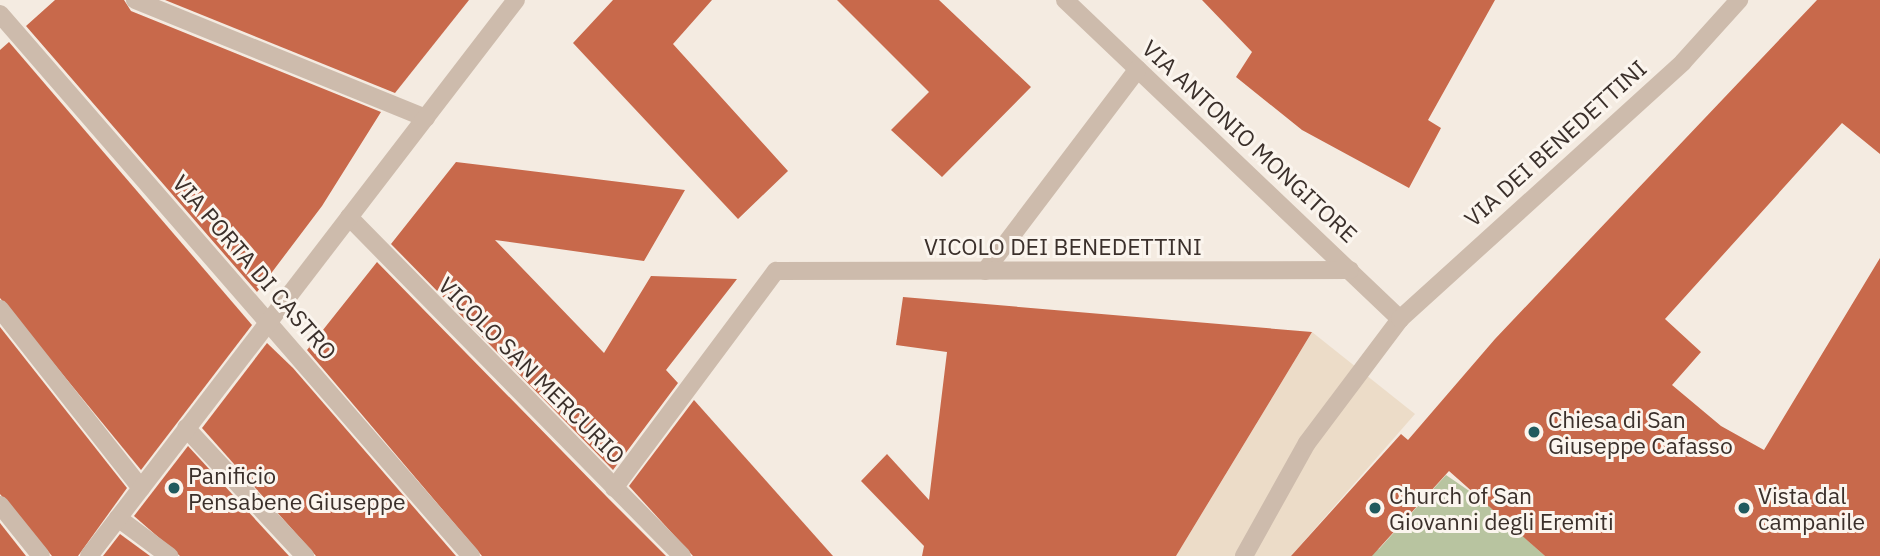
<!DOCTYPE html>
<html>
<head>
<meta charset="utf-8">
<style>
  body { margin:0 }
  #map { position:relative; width:1880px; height:556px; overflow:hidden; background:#f4ebe1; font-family:"IBM Plex Sans",sans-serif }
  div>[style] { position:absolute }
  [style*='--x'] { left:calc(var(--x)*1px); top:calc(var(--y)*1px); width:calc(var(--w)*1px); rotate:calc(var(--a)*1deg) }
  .green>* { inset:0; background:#b8c4a0 }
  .plaza>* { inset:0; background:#ecdcc8 }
  .building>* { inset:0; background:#c8694b }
  .minor>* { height:18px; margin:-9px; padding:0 9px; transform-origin:9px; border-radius:9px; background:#cdbbac }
  .dots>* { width:19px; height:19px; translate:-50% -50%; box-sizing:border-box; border:4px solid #fbf5ee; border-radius:50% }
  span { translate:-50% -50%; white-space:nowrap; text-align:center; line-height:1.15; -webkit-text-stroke:6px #fbf5ee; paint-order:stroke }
  .street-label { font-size:23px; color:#3b302b }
  .poi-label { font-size:23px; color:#3b302b }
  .left { translate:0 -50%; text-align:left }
</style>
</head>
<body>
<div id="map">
  <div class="green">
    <div style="clip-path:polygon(1446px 475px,1481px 499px,1545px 556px,1357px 556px,1379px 549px)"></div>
  </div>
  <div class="plaza">
    <div style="clip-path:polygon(1312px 332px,1415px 414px,1291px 556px,1176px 556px)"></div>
  </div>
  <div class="building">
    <div style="clip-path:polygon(55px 0,124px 0,131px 11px,381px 112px,322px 206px,257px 292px,26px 26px)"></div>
    <div style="clip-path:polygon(165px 0,469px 0,395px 93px)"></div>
    <div style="clip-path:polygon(613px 0,712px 0,673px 44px,788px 171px,738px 219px,573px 43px)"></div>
    <div style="clip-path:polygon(837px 0,939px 0,1031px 87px,942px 177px,891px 130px,929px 92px)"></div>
    <div style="clip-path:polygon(1202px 0,1495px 0,1428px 120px,1441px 128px,1409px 188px,1302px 130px,1236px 77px,1252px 52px)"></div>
    <div style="clip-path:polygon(1817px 0,1880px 0,1880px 154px,1842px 123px,1665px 319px,1701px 352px,1672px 385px,1721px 426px,1764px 450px,1880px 258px,1880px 556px,1545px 556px,1449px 471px,1372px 556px,1291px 556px,1401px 434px,1408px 440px,1495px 339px)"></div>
    <div style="clip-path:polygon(9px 42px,252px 325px,141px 470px,0 298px,0 50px)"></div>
    <div style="clip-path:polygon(456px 162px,685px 190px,644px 261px,495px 240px,604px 353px,651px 276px,737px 279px,666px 370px,678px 383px,613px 470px,391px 244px)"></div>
    <div style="clip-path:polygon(377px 262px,607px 497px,666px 556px,482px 556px,307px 350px)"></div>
    <div style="clip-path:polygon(903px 297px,1312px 332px,1176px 556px,922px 556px,924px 546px,861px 481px,887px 454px,929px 500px,947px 352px,896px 345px)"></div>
    <div style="clip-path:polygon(0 327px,127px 488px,78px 556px,52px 556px,0 494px)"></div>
    <div style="clip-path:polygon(267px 343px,293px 368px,456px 556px,316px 556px,202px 428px)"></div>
    <div style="clip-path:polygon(694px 400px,833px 556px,693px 556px,629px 486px)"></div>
    <div style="clip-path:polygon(188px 446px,289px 556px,180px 556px,134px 516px)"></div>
    <div style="clip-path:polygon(0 523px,26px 556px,0 556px)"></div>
    <div style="clip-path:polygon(120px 534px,150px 556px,103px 556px)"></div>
  </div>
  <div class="minor">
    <div style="--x:135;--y:0;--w:314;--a:22.1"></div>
    <div style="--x:1065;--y:0;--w:463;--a:43.6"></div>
    <div style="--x:0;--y:14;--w:718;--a:49.01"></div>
    <div style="--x:349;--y:217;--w:475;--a:45.5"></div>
    <div style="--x:985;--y:271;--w:253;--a:-52.9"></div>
    <div style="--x:0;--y:309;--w:228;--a:51.8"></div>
    <div style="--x:186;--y:428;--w:175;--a:47.1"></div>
    <div style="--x:614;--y:488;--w:271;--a:-53.3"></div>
    <div style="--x:776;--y:271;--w:574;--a:-0.1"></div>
    <div style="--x:0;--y:505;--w:65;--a:51.2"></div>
    <div style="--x:118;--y:518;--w:64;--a:36.7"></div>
    <div style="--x:89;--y:556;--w:701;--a:-52.48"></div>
    <div style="--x:1244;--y:556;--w:129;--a:-60.9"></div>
    <div style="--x:1307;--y:443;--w:155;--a:-53.1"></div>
    <div style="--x:1400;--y:319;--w:382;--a:-42.2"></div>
    <div style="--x:1683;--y:62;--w:84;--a:-47.9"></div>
  </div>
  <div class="dots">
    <div style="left:1534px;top:432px;background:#1f5a5e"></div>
    <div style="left:174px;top:488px;background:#1f5a5e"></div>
    <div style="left:1375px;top:508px;background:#1f5a5e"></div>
    <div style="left:1744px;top:508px;background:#1f5a5e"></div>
  </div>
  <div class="street-label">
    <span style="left:1250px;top:141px;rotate:43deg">VIA ANTONIO MONGITORE</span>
    <span style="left:1555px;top:143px;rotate:-42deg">VIA DEI BENEDETTINI</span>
    <span style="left:1063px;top:246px">VICOLO DEI BENEDETTINI</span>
    <span style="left:255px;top:267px;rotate:49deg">VIA PORTA DI CASTRO</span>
    <span style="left:532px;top:370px;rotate:45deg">VICOLO SAN MERCURIO</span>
  </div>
  <div class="poi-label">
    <span class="left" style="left:1548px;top:432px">Chiesa di San<br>Giuseppe Cafasso</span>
    <span class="left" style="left:188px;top:488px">Panificio<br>Pensabene Giuseppe</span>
    <span class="left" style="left:1389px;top:508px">Church of San<br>Giovanni degli Eremiti</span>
    <span class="left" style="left:1758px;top:508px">Vista dal<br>campanile</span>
  </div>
</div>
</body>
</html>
